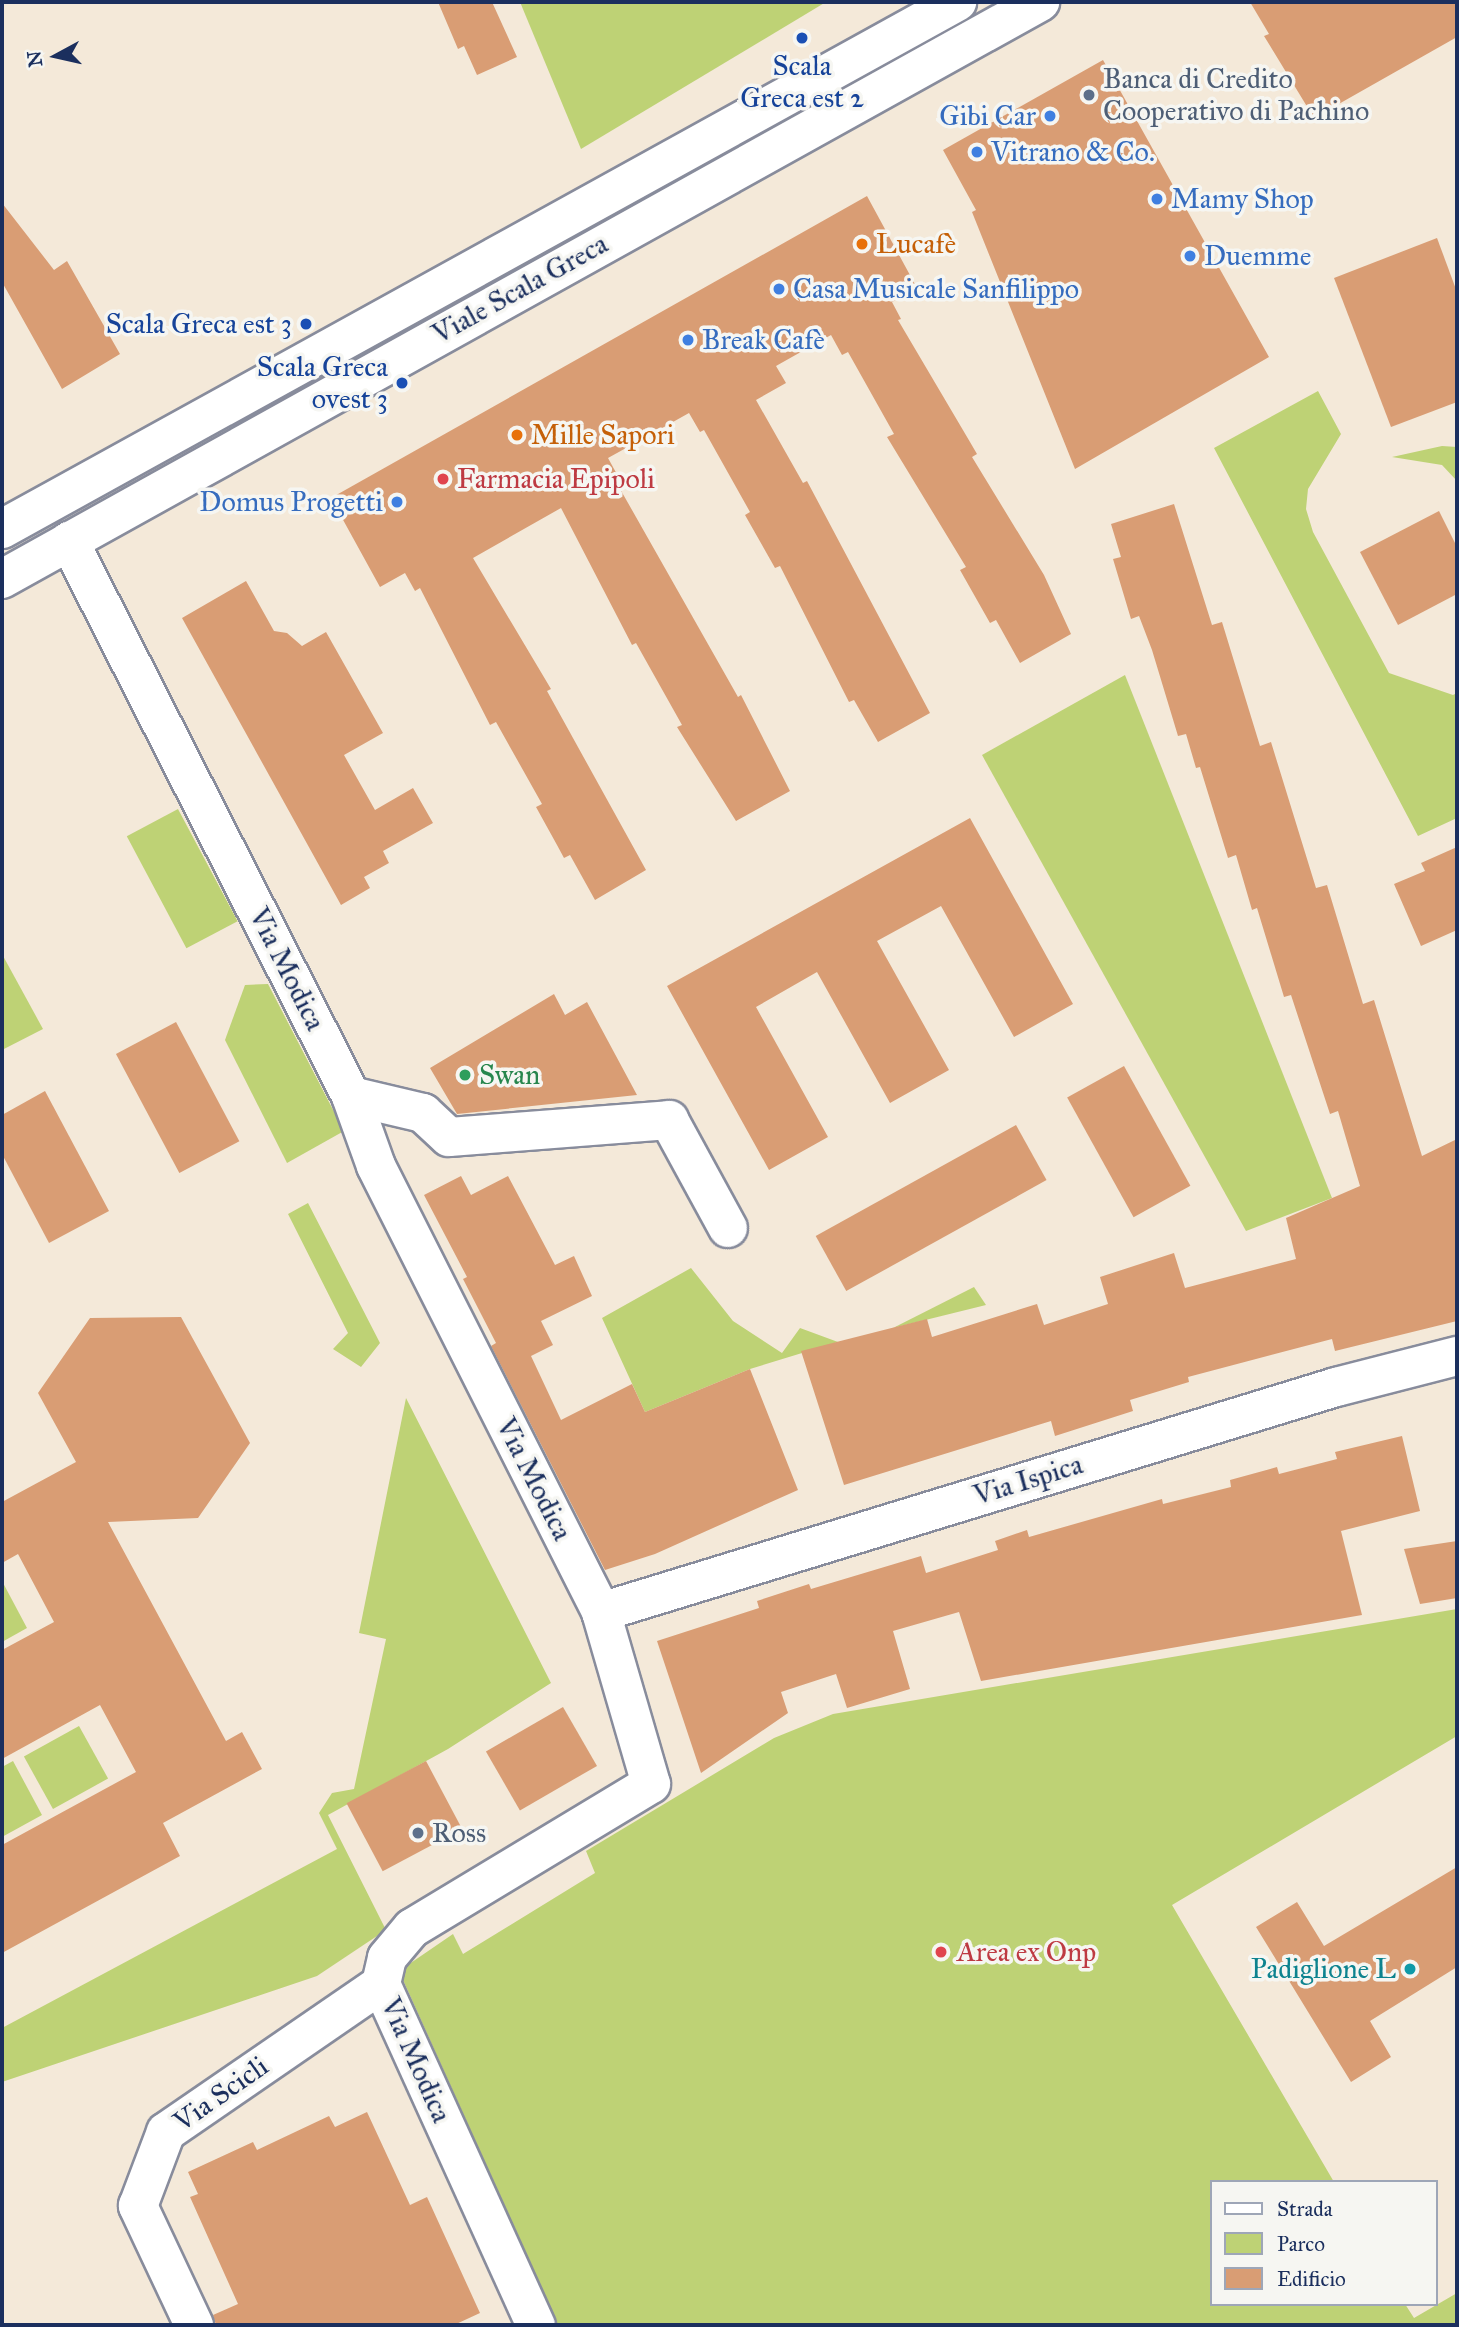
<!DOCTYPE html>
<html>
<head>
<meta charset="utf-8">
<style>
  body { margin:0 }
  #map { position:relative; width:1459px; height:2327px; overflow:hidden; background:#f4e9d9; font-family:"IM FELL Great Primer",serif }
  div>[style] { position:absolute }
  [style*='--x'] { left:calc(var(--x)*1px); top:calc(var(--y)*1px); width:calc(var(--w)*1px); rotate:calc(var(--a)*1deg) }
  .green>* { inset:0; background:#bed275; transform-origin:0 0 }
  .building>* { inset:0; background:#d99d74; transform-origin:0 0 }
  .roads { filter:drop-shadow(2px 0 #888c9c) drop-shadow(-2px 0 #888c9c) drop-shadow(0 2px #888c9c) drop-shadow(0 -2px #888c9c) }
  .minor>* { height:38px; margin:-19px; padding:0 19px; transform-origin:19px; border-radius:19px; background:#fff }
  .primary>* { height:38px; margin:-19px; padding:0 19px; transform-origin:19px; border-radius:19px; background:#fff }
  .dots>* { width:19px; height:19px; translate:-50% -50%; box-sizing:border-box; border:4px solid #f6f6f2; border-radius:50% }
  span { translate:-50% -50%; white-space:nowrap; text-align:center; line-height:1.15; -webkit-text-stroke:7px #f6f6f2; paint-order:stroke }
  .transit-label { font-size:28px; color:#164399 }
  .right { translate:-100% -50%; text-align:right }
  .service-label { font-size:28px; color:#4e5e75 }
  .left { translate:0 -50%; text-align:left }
  .shop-label { font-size:28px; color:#366cbe }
  .food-label { font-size:28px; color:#c56008 }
  .street-label { font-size:28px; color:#1b2f5e }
  .health-label { font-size:28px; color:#be3a42 }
  .leisure-label { font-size:28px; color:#27864d }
  .culture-label { font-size:28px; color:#0d838f }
  .frame { position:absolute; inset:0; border:4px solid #1b2f5e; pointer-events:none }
  .legend { position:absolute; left:1210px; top:2180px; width:228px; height:126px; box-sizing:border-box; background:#f6f6f2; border:2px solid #9ea6b7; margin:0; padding:9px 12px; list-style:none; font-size:21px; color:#1b2f5e }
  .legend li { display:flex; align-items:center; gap:14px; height:35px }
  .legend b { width:35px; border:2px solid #9ea6b7 }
  .north { position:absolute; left:21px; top:21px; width:70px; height:70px; -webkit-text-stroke:5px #f6f6f2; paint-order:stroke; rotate:262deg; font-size:19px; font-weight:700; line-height:28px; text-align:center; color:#1b2f5e }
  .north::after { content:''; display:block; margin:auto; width:24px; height:32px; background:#1b2f5e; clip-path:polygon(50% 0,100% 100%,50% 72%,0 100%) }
</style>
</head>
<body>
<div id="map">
  <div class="green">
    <div style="clip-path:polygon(520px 2px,826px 2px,581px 149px)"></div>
    <div style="clip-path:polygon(1318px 391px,1341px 434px,1308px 489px,1306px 509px,1313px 532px,1389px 673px,1453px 695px,1457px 693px,1457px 818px,1418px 836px,1214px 448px)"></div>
    <div style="clip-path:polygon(1442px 446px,1457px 447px,1457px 481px,1442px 465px,1392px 457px)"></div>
    <div style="clip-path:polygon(1125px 675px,1332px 1198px,1246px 1231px,982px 755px)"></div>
    <div style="left:178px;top:809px;width:127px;height:58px;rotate:62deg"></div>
    <div style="clip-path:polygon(2px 954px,43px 1029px,2px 1050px)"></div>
    <div style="clip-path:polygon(268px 984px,344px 1131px,287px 1163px,225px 1040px,245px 985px)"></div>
    <div style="clip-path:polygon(308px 1203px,380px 1343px,361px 1367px,333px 1349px,348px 1333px,288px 1214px)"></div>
    <div style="clip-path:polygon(691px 1268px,733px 1321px,782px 1353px,800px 1328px,838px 1342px,750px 1369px,645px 1412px,602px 1318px)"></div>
    <div style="clip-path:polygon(974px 1287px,986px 1305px,893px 1328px)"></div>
    <div style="clip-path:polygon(406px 1398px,551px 1683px,448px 1749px,328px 1815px,386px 1930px,317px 1976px,2px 2082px,2px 2028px,337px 1849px,319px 1813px,332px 1793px,354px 1789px,386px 1639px,359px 1633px)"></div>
    <div style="clip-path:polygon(2px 1581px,27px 1628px,2px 1642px)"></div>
    <div style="clip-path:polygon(1457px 1609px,1457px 1736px,1172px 1905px,1334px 2182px,1212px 2182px,1212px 2304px,1405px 2304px,1414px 2318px,1457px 2293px,1457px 2325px,558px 2325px,399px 1971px,453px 1934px,463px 1954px,595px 1873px,586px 1851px,774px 1738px,833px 1714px)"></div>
    <div style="left:79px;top:1726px;width:60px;height:63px;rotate:61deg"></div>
    <div style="clip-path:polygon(13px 1761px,42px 1815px,2px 1837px,2px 1767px)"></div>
  </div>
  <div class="building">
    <div style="clip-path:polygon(438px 2px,492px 2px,517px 57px,477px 75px,464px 46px,458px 49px)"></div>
    <div style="clip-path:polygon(1250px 2px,1457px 2px,1457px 37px,1314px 118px,1264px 36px,1269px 34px)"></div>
    <div style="clip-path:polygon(1103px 60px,1269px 357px,1075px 469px,972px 212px,976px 210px,943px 150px)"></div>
    <div style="clip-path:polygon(867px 196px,917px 288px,892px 302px,901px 319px,898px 320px,970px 442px,977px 454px,972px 457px,1044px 575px,1071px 634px,1020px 663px,996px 620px,990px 623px,960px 570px,966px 567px,887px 437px,894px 434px,848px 352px,842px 355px,831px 335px,776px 366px,786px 383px,756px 400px,803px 483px,807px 481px,930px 713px,878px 742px,854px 700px,849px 702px,780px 566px,775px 568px,745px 515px,750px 512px,704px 430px,700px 432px,689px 413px,664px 427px,608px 458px,619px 478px,615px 480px,738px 697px,741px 695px,790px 791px,736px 821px,677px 727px,682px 725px,636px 643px,632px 645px,561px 508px,473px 558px,551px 689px,547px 691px,646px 870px,595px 900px,570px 855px,564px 858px,557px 845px,536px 807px,542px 804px,496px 722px,490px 725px,420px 588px,415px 591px,405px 573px,380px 587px,331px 498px)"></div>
    <div style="clip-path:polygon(2px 203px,54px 270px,67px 261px,120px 354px,62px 389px,2px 282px)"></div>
    <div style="clip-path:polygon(1437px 238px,1457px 292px,1457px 402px,1391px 427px,1334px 278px)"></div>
    <div style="clip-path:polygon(1174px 504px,1212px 625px,1222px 622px,1260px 746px,1271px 742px,1316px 888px,1327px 885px,1363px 1004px,1374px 1000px,1422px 1156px,1457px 1139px,1457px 1321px,1335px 1351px,1332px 1339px,1188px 1377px,1189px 1382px,1130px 1400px,1133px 1411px,1055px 1436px,1051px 1421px,844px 1485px,801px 1351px,927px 1319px,932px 1337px,1037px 1304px,1044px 1325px,1108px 1304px,1100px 1277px,1174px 1253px,1185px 1288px,1296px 1259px,1286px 1218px,1360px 1186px,1338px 1111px,1330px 1114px,1291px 995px,1284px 997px,1257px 908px,1252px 910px,1236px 855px,1228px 858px,1200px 767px,1196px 768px,1186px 734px,1178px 736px,1152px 650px,1139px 616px,1131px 619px,1113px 559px,1121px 557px,1111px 524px)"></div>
    <div style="clip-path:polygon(1439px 511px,1457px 547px,1457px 594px,1398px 625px,1360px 552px)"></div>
    <div style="clip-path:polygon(246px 581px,274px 631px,287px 633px,302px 646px,326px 632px,383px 733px,344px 755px,375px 810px,413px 788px,433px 823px,383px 851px,389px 863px,364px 877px,370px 888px,341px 905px,182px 618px)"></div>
    <div style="clip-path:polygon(970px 818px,1073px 1004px,1014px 1037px,941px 906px,877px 941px,949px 1070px,890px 1103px,817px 972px,756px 1007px,828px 1137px,769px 1170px,667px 986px)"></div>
    <div style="clip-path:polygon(1457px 847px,1457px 930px,1421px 946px,1394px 884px,1425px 871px,1421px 863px)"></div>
    <div style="clip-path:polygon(554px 994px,565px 1015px,587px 1002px,637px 1095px,457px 1114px,430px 1068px)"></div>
    <div style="left:176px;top:1022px;width:135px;height:68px;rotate:62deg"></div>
    <div style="left:1124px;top:1066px;width:137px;height:65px;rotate:61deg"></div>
    <div style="clip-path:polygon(45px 1091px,109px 1211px,49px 1243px,2px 1154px,2px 1115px)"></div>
    <div style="left:1016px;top:1125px;width:63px;height:229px;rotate:61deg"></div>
    <div style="clip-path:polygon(461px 1176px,471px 1195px,508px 1176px,555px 1265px,574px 1256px,592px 1296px,541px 1321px,553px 1345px,531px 1356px,561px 1420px,632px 1384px,645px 1412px,750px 1369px,798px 1490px,655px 1554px,605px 1570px,491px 1346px,496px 1343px,463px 1279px,467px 1277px,424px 1195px)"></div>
    <div style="clip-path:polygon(181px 1317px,250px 1443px,198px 1518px,108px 1522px,226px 1741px,242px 1732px,262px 1769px,163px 1823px,180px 1856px,2px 1953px,2px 1845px,136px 1772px,100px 1705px,2px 1759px,2px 1650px,54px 1622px,18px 1554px,2px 1563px,2px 1502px,76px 1462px,38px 1393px,90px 1318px)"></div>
    <div style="clip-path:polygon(1402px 1436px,1420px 1511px,1341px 1531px,1362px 1615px,981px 1681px,959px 1612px,893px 1631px,910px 1689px,847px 1708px,836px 1674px,781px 1692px,788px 1713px,701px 1773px,657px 1641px,759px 1608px,757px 1601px,809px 1584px,811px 1589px,921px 1556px,926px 1573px,998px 1550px,995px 1541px,1027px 1530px,1029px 1537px,1162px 1499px,1163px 1504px,1231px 1487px,1230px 1480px,1277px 1467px,1279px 1474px,1337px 1459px,1335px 1452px)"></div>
    <div style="clip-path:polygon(1457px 1541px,1457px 1598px,1420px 1604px,1404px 1549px)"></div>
    <div style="left:563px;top:1707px;width:68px;height:89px;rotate:60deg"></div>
    <div style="left:426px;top:1761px;width:77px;height:90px;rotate:62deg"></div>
    <div style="clip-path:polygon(1457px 1867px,1457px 1967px,1370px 2021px,1391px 2057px,1351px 2082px,1256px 1927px,1297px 1902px,1324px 1946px)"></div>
    <div style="clip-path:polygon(367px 2112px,410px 2205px,427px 2197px,480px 2313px,454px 2325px,216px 2325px,213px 2315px,238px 2304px,190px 2197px,198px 2194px,188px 2172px,253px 2142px,257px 2150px,329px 2116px,335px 2127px)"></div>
  </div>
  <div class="roads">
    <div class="minor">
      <div style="--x:69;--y:541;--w:623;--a:63.06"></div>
      <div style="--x:351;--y:1096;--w:74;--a:70.3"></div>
      <div style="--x:376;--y:1166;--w:500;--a:63.2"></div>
      <div style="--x:601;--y:1612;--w:179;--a:73.8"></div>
      <div style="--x:651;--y:1784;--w:279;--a:148.9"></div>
      <div style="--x:412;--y:1928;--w:39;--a:130"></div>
      <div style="--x:387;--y:1958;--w:27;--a:103"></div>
      <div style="--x:381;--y:1984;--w:375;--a:65.6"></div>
      <div style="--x:351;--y:1096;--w:74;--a:13.3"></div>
      <div style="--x:423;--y:1113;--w:35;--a:43"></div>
      <div style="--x:449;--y:1137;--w:221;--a:-4.4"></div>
      <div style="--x:669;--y:1120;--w:123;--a:61.4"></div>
      <div style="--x:601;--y:1612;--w:769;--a:-17.02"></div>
      <div style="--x:1336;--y:1387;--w:125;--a:-14.4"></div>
      <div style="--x:194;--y:2325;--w:132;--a:-115.2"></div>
      <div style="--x:138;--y:2206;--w:79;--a:-69.3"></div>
      <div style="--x:166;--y:2132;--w:261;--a:-34.5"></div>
    </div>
    <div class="primary">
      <div style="--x:2;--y:529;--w:1091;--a:-28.89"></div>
      <div style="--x:2;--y:579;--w:1188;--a:-29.07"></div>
    </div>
  </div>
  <div class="dots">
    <div style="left:802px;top:38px;background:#1a4fb4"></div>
    <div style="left:1089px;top:95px;background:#5c6f8a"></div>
    <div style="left:1050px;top:116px;background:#3f7fe0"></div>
    <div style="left:977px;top:152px;background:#3f7fe0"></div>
    <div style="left:1157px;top:199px;background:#3f7fe0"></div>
    <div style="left:862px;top:244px;background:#e8710a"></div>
    <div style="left:1190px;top:256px;background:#3f7fe0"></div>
    <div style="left:779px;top:289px;background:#3f7fe0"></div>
    <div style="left:306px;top:324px;background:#1a4fb4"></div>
    <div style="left:688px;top:340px;background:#3f7fe0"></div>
    <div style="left:402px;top:383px;background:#1a4fb4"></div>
    <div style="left:517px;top:435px;background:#e8710a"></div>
    <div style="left:443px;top:479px;background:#e0444e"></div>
    <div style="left:397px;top:502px;background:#3f7fe0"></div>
    <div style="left:465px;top:1075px;background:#2e9e5b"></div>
    <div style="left:418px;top:1833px;background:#5c6f8a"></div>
    <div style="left:941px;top:1952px;background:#e0444e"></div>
    <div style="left:1410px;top:1969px;background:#0f9aa8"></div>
  </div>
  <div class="transit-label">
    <span style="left:802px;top:82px">Scala<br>Greca est 2</span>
    <span class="right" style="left:292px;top:324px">Scala Greca est 3</span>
    <span class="right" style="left:388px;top:383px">Scala Greca<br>ovest 3</span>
  </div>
  <div class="service-label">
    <span class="left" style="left:1103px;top:95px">Banca di Credito<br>Cooperativo di Pachino</span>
    <span class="left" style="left:432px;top:1833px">Ross</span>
  </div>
  <div class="shop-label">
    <span class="right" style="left:1036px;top:116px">Gibi Car</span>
    <span class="left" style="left:991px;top:152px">Vitrano &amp; Co.</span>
    <span class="left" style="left:1171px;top:199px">Mamy Shop</span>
    <span class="left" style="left:1204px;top:256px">Duemme</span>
    <span class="left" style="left:793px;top:289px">Casa Musicale Sanfilippo</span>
    <span class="left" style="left:702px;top:340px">Break Cafè</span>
    <span class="right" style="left:383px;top:502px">Domus Progetti</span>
  </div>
  <div class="food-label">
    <span class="left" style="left:876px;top:244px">Lucafè</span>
    <span class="left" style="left:531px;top:435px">Mille Sapori</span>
  </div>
  <div class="street-label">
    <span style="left:520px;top:289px;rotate:-29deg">Viale Scala Greca</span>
    <span style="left:287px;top:969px;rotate:63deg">Via Modica</span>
    <span style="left:534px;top:1479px;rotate:63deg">Via Modica</span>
    <span style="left:1028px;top:1480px;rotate:-17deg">Via Ispica</span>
    <span style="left:416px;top:2060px;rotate:66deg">Via Modica</span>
    <span style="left:221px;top:2094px;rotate:-35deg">Via Scicli</span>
  </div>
  <div class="health-label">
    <span class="left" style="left:457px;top:479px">Farmacia Epipoli</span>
    <span class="left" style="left:957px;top:1952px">Area ex Onp</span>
  </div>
  <div class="leisure-label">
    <span class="left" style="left:479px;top:1075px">Swan</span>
  </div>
  <div class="culture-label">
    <span class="right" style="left:1396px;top:1969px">Padiglione L</span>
  </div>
  <div class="frame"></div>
  <ul class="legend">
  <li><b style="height:9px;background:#fff"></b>Strada</li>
  <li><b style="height:19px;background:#bed275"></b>Parco</li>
  <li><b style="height:19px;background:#d99d74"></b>Edificio</li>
  </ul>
  <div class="north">N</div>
</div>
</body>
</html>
